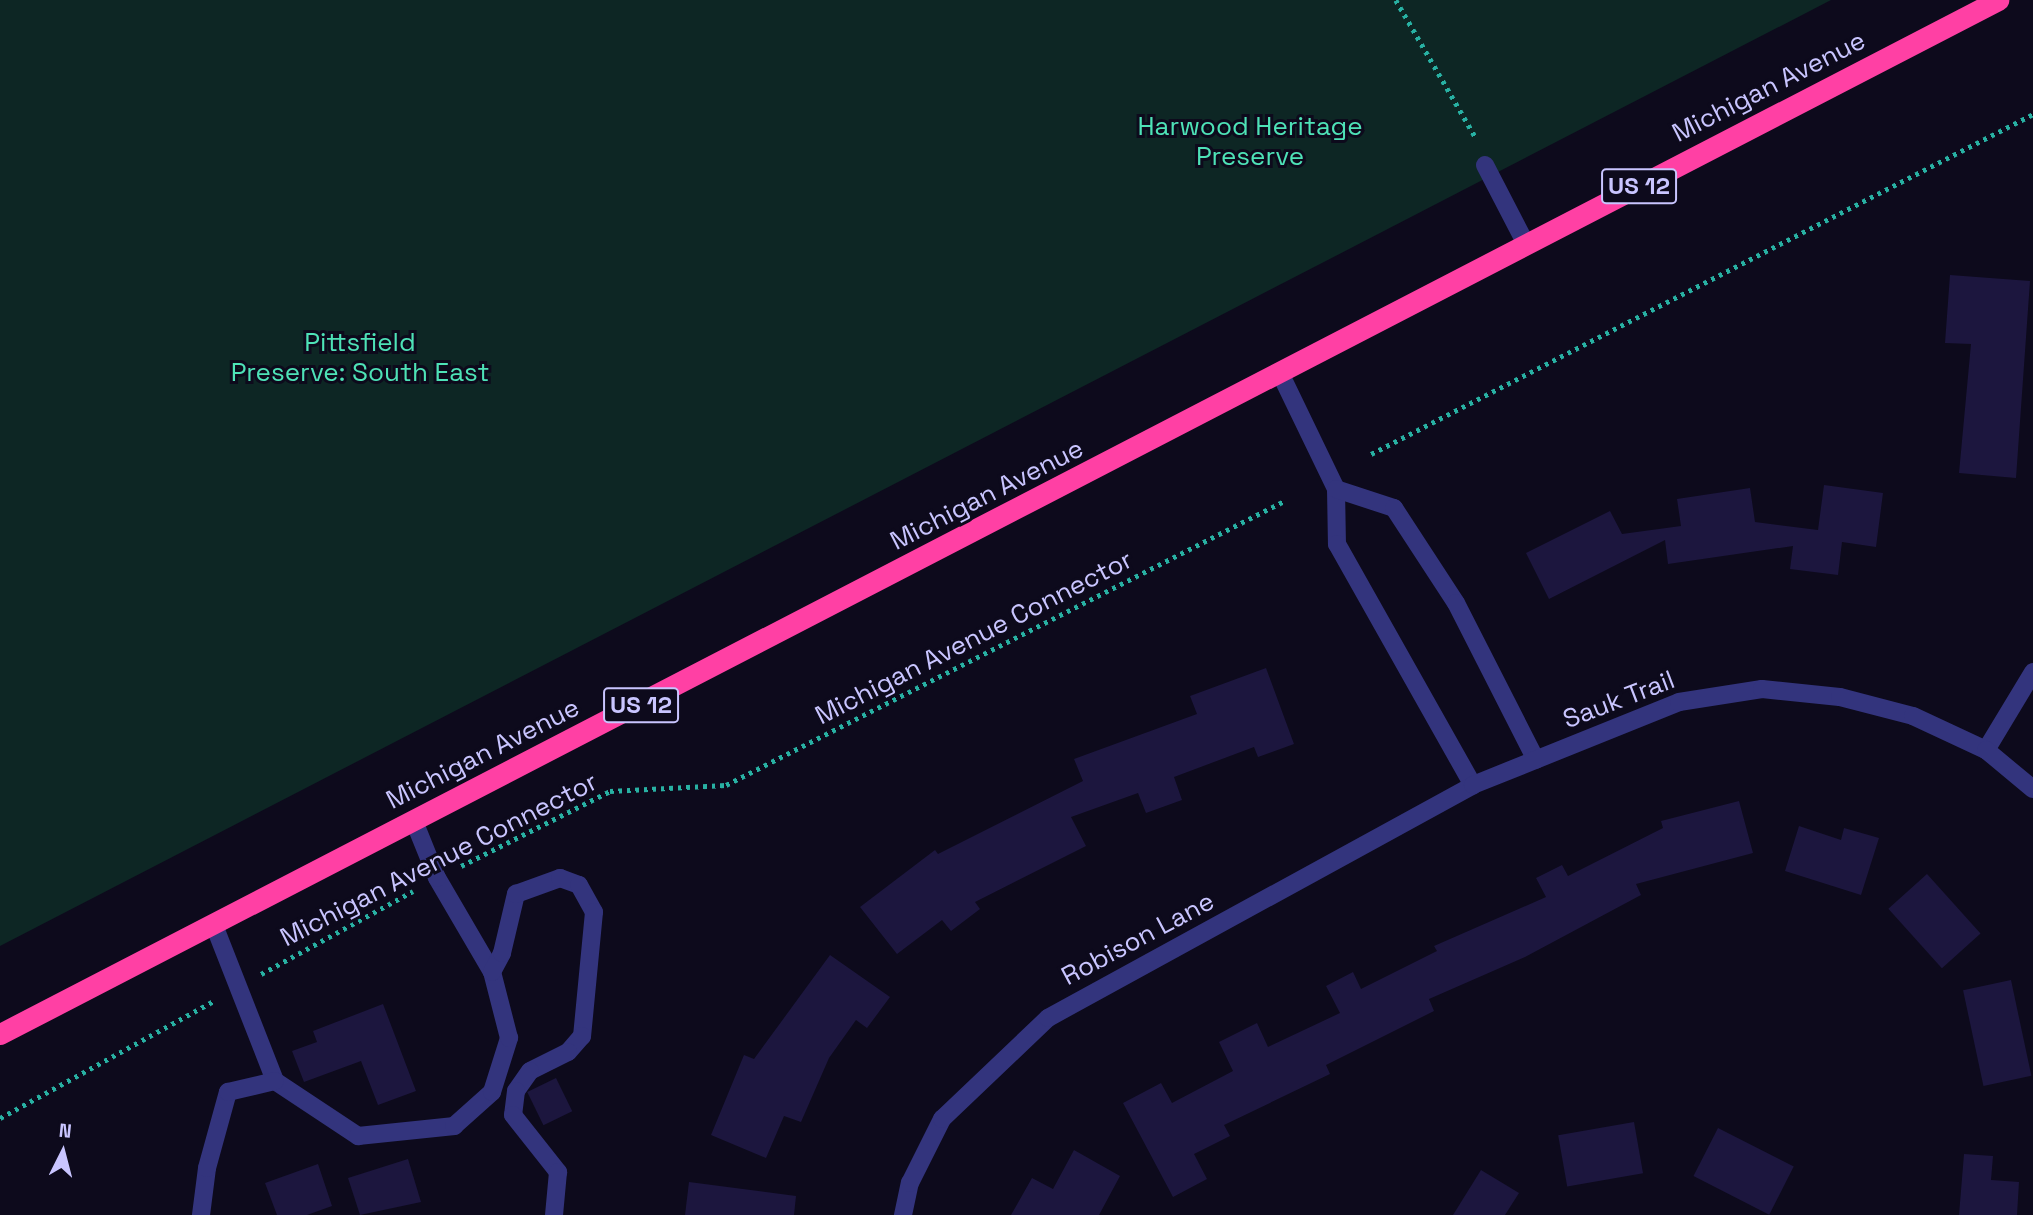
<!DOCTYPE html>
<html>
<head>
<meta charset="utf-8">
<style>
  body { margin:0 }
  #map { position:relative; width:2033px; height:1215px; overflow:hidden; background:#0d0a1c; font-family:"Space Grotesk",sans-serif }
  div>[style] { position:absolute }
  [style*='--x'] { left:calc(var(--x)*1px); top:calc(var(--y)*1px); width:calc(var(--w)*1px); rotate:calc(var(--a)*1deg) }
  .green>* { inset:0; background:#0d2624 }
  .building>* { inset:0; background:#1c163e; transform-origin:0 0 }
  .path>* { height:4.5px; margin-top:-2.25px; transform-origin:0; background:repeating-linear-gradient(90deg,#28b1a3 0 3.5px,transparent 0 8.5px) }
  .lane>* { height:18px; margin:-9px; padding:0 9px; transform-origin:9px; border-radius:9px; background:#33347d }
  .street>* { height:18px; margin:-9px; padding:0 9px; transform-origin:9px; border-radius:9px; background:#33347d }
  .highway>* { height:21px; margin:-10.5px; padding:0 10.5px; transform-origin:10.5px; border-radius:10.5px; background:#ff40a4 }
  span { translate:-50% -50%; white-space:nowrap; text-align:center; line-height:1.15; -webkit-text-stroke:6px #0d0a1c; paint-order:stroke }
  .shield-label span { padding:2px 5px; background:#0d0a1c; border:2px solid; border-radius:5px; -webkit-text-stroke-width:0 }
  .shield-label { font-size:24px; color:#c9c5ff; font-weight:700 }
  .street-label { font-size:26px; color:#c9c5ff }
  .park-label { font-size:26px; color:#4ee2b7 }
  .north { position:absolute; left:28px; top:1117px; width:70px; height:70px; -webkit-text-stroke:5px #0d0a1c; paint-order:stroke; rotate:6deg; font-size:19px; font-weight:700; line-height:28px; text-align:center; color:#c9c5ff }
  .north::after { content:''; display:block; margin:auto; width:24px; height:32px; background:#c9c5ff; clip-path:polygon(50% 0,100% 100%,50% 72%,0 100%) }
</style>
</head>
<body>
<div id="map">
  <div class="green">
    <div style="clip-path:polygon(0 0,1831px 0,0 946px)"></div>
  </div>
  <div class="building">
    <div style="clip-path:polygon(1950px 275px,2030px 281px,2016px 478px,1959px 473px,1971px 344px,1945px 343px)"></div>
    <div style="clip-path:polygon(1824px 485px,1883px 493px,1876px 547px,1842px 542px,1838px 575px,1790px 569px,1793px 546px,1668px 564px,1665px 540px,1549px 599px,1526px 553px,1610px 511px,1622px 534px,1681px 526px,1677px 499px,1750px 488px,1755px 522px,1818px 530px)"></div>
    <div style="clip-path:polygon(1266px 668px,1294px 744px,1258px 757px,1254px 747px,1174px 777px,1182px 800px,1146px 813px,1138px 793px,1071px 817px,1086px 846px,975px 902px,980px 909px,951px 931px,942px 920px,897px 954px,860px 907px,935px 850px,938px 854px,1083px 781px,1074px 759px,1197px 714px,1190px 696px)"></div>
    <div style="clip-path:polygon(1739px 801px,1753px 853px,1636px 884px,1641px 895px,1525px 957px,1429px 999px,1434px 1011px,1326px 1065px,1330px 1074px,1224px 1125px,1230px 1136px,1194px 1154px,1207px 1179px,1173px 1197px,1123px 1103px,1161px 1083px,1172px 1103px,1233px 1071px,1219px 1042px,1257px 1023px,1268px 1047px,1340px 1013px,1326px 986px,1353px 972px,1361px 989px,1437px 951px,1434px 946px,1546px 897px,1536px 878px,1562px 865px,1568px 876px,1663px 828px,1661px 821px)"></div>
    <div style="clip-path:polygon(1799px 826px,1841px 840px,1844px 828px,1879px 838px,1861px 895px,1785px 871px)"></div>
    <div style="left:1927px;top:874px;width:80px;height:52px;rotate:48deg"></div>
    <div style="clip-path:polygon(830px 955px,890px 997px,867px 1028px,856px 1020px,829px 1058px,801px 1122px,784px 1116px,766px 1158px,711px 1135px,744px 1055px,754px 1059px)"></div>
    <div style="left:2011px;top:980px;width:98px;height:49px;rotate:78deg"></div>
    <div style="clip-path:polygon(383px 1004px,416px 1091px,378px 1105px,361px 1061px,304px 1082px,292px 1051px,317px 1042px,313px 1031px)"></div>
    <div style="left:556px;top:1078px;width:37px;height:32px;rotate:64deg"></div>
    <div style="left:1634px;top:1122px;width:52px;height:77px;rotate:80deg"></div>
    <div style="left:1718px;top:1128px;width:85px;height:54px;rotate:27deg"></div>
    <div style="clip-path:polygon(1074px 1150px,1120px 1176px,1099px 1215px,1011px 1215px,1032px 1178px,1053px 1189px)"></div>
    <div style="clip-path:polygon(1964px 1154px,1993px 1156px,1991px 1180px,2019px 1182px,2017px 1215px,1959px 1215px)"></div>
    <div style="clip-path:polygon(408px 1159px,421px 1202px,360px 1215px,348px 1178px)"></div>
    <div style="clip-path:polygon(318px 1164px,332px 1206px,307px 1215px,277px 1215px,265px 1183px)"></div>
    <div style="clip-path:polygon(1481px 1170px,1519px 1193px,1505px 1215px,1453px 1215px)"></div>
    <div style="clip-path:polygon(689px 1182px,796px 1196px,794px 1215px,685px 1215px)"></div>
  </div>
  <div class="path">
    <div style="--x:1396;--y:0;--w:160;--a:59.9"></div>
    <div style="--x:1371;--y:454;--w:744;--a:-27.18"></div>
    <div style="--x:461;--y:866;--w:167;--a:-26.7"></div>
    <div style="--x:610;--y:791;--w:116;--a:-3"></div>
    <div style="--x:726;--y:785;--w:628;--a:-26.97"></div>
    <div style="--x:261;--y:974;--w:173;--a:-28.6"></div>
    <div style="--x:0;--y:1118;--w:244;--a:-28.7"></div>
  </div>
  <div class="lane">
    <div style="--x:1485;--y:165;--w:89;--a:62.6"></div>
    <div style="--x:214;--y:925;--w:168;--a:68.6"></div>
    <div style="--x:275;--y:1081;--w:100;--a:33.5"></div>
    <div style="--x:358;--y:1136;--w:97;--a:-5.9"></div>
    <div style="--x:454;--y:1126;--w:51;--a:-41.8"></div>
    <div style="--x:492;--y:1092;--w:57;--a:-72.5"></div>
    <div style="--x:509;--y:1038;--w:68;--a:-104.4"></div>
    <div style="--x:492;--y:972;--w:109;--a:-120.3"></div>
    <div style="--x:437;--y:878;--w:61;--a:-112"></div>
    <div style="--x:492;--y:972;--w:21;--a:-62"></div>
    <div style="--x:502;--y:953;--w:61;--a:-76.7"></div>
    <div style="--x:516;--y:894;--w:47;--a:-20"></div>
    <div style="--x:560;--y:878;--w:20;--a:20"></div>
    <div style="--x:579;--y:885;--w:31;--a:61"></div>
    <div style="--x:594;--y:912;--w:125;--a:95.5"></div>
    <div style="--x:582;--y:1036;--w:21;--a:131"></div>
    <div style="--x:568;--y:1052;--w:42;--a:153.4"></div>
    <div style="--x:530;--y:1071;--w:24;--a:125"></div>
    <div style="--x:516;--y:1091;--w:24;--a:97"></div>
    <div style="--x:513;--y:1115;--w:73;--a:51.7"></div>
    <div style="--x:558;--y:1172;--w:43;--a:95.3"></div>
    <div style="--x:201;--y:1215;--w:47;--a:-82.7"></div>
    <div style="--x:207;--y:1168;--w:79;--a:-74.6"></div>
    <div style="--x:228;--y:1092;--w:48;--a:-13.2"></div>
  </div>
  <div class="street">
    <div style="--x:1281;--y:375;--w:127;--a:64.2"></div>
    <div style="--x:1336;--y:489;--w:55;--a:89"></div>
    <div style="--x:1337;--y:544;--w:277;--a:60.6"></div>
    <div style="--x:1336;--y:489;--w:61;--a:18.1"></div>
    <div style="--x:1394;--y:508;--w:113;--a:56.9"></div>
    <div style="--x:1456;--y:603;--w:176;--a:63"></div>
    <div style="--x:1986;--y:750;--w:91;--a:-58.9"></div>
    <div style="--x:903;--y:1215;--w:33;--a:-78"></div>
    <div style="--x:910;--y:1183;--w:72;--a:-63.4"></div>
    <div style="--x:942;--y:1119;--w:146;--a:-43.6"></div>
    <div style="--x:1048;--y:1018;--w:485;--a:-28.7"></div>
    <div style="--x:1473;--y:785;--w:222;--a:-21.9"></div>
    <div style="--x:1679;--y:702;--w:84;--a:-8.9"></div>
    <div style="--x:1762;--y:689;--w:78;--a:5.9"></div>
    <div style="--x:1840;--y:697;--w:75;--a:14.6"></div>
    <div style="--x:1913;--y:716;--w:81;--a:25"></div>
    <div style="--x:1986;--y:750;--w:61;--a:39.7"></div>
  </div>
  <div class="highway">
    <div style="--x:0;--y:1034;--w:2250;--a:-27.36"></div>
  </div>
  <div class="shield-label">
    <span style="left:1639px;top:186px">US 12</span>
    <span style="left:641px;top:705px">US 12</span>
  </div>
  <div class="street-label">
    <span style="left:1769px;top:87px;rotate:-27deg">Michigan Avenue</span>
    <span style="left:987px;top:495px;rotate:-27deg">Michigan Avenue</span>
    <span style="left:974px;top:638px;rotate:-27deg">Michigan Avenue Connector</span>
    <span style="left:1619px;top:700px;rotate:-21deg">Sauk Trail</span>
    <span style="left:483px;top:754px;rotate:-27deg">Michigan Avenue</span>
    <span style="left:439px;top:860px;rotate:-27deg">Michigan Avenue Connector</span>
    <span style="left:1138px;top:939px;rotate:-28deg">Robison Lane</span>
  </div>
  <div class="park-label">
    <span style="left:1250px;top:142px">Harwood Heritage<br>Preserve</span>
    <span style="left:360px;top:358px">Pittsfield<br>Preserve: South East</span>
  </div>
  <div class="north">N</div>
</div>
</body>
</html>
